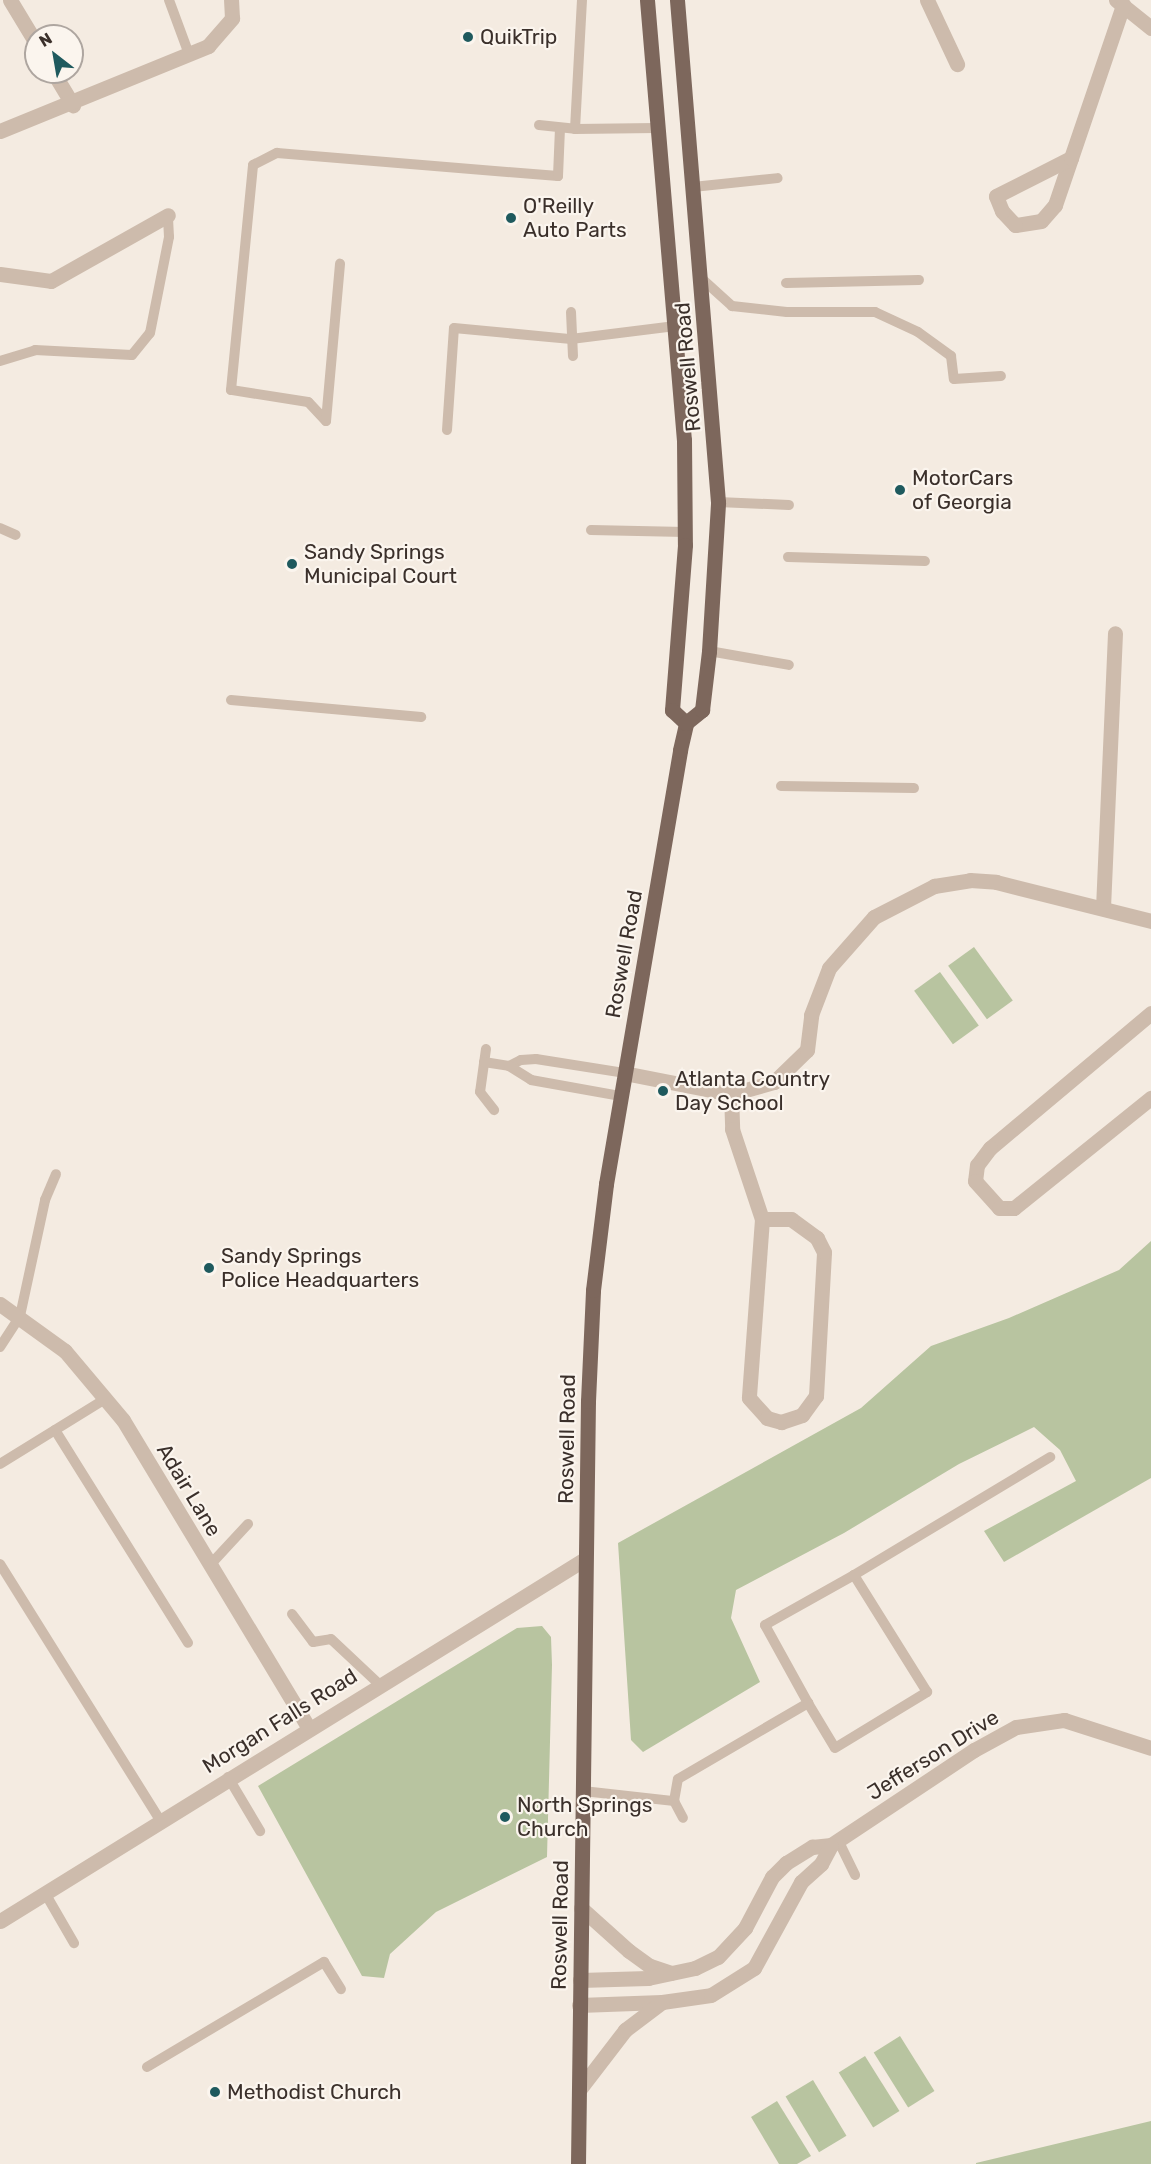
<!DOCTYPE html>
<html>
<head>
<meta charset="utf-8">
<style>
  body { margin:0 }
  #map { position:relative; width:1151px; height:2164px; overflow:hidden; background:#f4ebe1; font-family:Rubik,sans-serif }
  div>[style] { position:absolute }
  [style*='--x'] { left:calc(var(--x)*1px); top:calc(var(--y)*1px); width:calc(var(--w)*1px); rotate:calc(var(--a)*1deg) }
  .green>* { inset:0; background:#b8c4a0; transform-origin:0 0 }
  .service>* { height:10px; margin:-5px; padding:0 5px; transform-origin:5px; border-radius:5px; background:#cdbbac }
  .minor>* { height:15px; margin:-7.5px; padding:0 7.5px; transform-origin:7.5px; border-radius:7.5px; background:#cdbbac }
  .primary>* { height:15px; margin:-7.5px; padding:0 7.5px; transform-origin:7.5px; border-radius:7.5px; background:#7d675c }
  .dots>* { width:16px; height:16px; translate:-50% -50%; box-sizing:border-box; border:3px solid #fbf5ee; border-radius:50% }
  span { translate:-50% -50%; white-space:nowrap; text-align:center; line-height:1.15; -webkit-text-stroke:4.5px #fbf5ee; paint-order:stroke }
  .poi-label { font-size:21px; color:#3b302b }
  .left { translate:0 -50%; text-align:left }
  .street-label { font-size:21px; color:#3b302b }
  .north { position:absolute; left:24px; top:24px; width:60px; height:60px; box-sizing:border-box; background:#fbf5ee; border:2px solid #aea6a0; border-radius:50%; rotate:329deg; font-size:16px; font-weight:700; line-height:24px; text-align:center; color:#3b302b }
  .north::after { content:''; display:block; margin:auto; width:21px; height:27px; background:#1f5a5e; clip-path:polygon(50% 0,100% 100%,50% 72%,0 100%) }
</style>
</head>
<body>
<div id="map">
  <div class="green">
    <div style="left:974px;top:947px;width:66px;height:32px;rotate:54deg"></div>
    <div style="left:940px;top:972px;width:66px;height:32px;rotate:54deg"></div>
    <div style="clip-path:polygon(1151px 1241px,1151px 1478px,1004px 1562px,984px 1531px,1076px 1481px,1060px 1450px,1034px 1427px,959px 1464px,844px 1533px,736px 1590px,731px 1618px,760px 1682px,643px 1752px,631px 1740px,618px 1543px,861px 1408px,931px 1346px,1009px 1318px,1119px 1270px)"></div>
    <div style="clip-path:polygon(542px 1626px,551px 1637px,552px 1665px,547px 1857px,436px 1912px,390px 1954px,384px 1978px,362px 1976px,258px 1786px,517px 1628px)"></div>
    <div style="left:900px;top:2036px;width:65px;height:31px;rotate:58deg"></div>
    <div style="left:865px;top:2056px;width:65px;height:31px;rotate:58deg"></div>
    <div style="left:813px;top:2080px;width:65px;height:32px;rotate:59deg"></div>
    <div style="clip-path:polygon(777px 2101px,811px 2156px,797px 2164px,779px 2164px,751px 2117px)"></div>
    <div style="clip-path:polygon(1151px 2121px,1151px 2164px,976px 2164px,976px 2163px)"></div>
  </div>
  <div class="service">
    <div style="--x:169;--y:0;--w:58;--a:69.7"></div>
    <div style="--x:539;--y:125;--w:36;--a:6"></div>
    <div style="--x:575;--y:129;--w:81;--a:-0.7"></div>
    <div style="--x:575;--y:129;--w:129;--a:-86.9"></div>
    <div style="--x:693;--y:187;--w:85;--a:-6"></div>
    <div style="--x:701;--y:278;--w:42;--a:42.1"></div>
    <div style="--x:732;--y:306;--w:55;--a:6.2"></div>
    <div style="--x:787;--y:312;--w:88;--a:0"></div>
    <div style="--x:875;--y:312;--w:47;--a:24.9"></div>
    <div style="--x:918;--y:332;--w:41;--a:36"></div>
    <div style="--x:951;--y:356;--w:23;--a:83"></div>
    <div style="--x:954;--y:379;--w:47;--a:-3.7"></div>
    <div style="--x:786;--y:283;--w:133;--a:-1.3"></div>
    <div style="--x:571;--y:312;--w:44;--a:87.4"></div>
    <div style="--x:0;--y:361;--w:37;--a:-17"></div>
    <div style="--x:35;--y:350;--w:97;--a:3"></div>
    <div style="--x:132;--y:355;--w:28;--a:-51"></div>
    <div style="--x:150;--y:333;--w:98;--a:-78.8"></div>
    <div style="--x:169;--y:237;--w:22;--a:-93"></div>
    <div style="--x:326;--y:421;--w:26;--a:-133"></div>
    <div style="--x:308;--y:402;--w:78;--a:-171.1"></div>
    <div style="--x:231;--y:390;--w:226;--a:-84.4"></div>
    <div style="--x:253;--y:165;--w:27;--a:-27"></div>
    <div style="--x:277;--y:153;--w:282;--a:4.7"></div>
    <div style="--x:558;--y:176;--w:48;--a:-87.6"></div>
    <div style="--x:326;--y:421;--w:158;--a:-84.9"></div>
    <div style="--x:447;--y:430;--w:102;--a:-86.1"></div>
    <div style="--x:454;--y:328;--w:118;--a:5.4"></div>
    <div style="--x:571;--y:339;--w:105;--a:-7.1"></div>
    <div style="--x:718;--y:502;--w:71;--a:2.4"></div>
    <div style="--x:0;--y:528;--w:17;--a:24"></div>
    <div style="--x:591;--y:530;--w:94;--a:1.2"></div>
    <div style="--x:788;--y:557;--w:137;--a:1.7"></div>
    <div style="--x:709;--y:651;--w:81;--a:9.9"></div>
    <div style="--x:231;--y:700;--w:191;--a:5.1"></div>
    <div style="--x:781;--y:786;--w:133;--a:0.9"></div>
    <div style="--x:486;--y:1049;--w:43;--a:97.9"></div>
    <div style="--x:480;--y:1092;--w:23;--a:52"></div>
    <div style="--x:484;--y:1062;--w:25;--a:9"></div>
    <div style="--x:509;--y:1066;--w:13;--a:-27"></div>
    <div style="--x:521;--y:1060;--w:15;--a:-4"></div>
    <div style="--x:536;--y:1059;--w:89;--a:9"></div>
    <div style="--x:509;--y:1066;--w:26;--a:32"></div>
    <div style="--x:531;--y:1080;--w:90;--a:10.2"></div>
    <div style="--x:0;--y:1347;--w:37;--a:-57"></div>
    <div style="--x:20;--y:1316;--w:119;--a:-77.8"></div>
    <div style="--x:45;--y:1200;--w:28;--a:-67"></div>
    <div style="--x:55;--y:1430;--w:251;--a:58"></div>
    <div style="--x:0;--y:1464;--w:126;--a:-31.7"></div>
    <div style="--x:0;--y:1564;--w:302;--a:58"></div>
    <div style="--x:210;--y:1565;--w:56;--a:-47.2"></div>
    <div style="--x:292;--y:1614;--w:35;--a:53"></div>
    <div style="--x:313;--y:1642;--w:18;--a:-9"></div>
    <div style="--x:331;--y:1639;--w:66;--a:43.2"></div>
    <div style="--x:808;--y:1703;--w:89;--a:-118.9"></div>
    <div style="--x:765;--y:1625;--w:102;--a:-29.3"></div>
    <div style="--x:228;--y:1777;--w:63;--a:59.3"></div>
    <div style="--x:583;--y:1791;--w:92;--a:6.3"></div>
    <div style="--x:674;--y:1801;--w:19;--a:62"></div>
    <div style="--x:674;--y:1801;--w:22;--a:-80"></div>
    <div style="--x:678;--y:1779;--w:151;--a:-30.3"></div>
    <div style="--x:808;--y:1703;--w:52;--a:59"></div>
    <div style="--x:835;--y:1748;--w:108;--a:-31.3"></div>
    <div style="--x:927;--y:1692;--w:138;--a:-122"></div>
    <div style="--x:854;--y:1575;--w:229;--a:-31"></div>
    <div style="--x:838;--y:1840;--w:39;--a:64"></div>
    <div style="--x:45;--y:1893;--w:58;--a:59.9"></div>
    <div style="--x:147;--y:2067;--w:206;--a:-30.7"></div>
    <div style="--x:324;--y:1962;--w:32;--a:58"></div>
  </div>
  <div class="minor">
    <div style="--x:10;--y:0;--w:50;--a:58.8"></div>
    <div style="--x:927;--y:0;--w:71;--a:64.9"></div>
    <div style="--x:1116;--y:0;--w:45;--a:38.7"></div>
    <div style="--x:53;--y:72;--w:39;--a:59"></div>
    <div style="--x:0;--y:131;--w:225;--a:-22.2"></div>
    <div style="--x:208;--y:46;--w:37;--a:-49"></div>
    <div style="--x:232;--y:18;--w:18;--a:-93"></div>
    <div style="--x:1071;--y:158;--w:50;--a:108.8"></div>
    <div style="--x:1055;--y:205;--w:21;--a:131"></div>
    <div style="--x:1041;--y:221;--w:26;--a:171"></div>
    <div style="--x:1015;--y:225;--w:19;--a:-133"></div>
    <div style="--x:1002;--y:211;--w:16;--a:-112"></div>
    <div style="--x:996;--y:196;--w:84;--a:-26.9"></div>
    <div style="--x:1071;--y:158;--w:162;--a:-71.2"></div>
    <div style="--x:0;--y:274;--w:51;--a:7.8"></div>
    <div style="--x:51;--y:281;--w:134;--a:-29.4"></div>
    <div style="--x:1103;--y:908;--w:275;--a:-87.5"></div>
    <div style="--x:1151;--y:1013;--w:210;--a:140"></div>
    <div style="--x:990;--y:1148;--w:21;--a:127"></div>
    <div style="--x:977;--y:1165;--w:16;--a:97"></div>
    <div style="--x:975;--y:1181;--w:36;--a:48"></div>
    <div style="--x:999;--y:1208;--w:15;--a:0"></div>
    <div style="--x:1014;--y:1208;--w:176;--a:-38.8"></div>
    <div style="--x:624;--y:1073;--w:109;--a:11.1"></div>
    <div style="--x:731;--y:1094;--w:45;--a:-15.6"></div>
    <div style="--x:774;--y:1082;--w:46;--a:-44.1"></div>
    <div style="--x:807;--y:1050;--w:35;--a:-83"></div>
    <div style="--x:811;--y:1015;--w:50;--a:-69"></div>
    <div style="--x:829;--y:968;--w:68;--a:-48.6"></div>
    <div style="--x:874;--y:917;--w:68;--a:-27.3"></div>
    <div style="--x:934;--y:886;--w:36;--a:-9"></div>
    <div style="--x:970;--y:880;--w:26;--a:4"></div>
    <div style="--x:996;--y:882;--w:160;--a:14.1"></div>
    <div style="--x:731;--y:1094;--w:35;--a:88"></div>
    <div style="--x:732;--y:1129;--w:95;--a:71.6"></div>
    <div style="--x:762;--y:1219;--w:179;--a:94.2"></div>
    <div style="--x:749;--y:1398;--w:27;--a:48"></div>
    <div style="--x:767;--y:1418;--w:15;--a:16"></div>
    <div style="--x:781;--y:1422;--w:22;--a:-18"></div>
    <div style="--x:802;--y:1415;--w:24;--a:-54"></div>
    <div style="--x:816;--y:1396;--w:144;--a:-86.8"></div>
    <div style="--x:824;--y:1252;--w:16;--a:-117"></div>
    <div style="--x:817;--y:1238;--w:32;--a:-144"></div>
    <div style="--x:791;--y:1219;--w:29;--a:180"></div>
    <div style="--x:0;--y:1304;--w:80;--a:35.9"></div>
    <div style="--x:65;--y:1351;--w:90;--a:50"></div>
    <div style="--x:123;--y:1420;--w:358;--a:58.9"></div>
    <div style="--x:581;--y:1908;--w:64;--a:41.9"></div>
    <div style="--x:629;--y:1951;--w:26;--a:36"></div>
    <div style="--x:650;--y:1966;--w:22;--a:18"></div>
    <div style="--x:0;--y:1921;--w:688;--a:-31.75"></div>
    <div style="--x:580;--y:1980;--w:68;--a:-1.7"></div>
    <div style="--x:648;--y:1978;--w:48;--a:-12"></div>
    <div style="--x:695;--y:1968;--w:25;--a:-26"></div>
    <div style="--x:718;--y:1957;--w:40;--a:-47"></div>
    <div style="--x:745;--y:1928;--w:58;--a:-62.1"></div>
    <div style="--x:772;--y:1877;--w:20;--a:-45"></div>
    <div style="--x:786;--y:1863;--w:31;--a:-32"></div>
    <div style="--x:812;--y:1847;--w:19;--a:-6"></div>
    <div style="--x:831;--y:1845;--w:172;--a:-33.6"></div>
    <div style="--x:974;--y:1750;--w:48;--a:-28.7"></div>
    <div style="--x:1016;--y:1727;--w:49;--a:-8.3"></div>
    <div style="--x:1064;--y:1720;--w:91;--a:17.8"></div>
    <div style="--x:579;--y:2005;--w:83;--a:-2.1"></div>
    <div style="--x:662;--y:2002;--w:49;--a:-8.1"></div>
    <div style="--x:711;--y:1995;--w:51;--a:-32.1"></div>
    <div style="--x:754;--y:1968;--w:98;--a:-61.3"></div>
    <div style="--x:801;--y:1882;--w:27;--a:-42"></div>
    <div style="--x:821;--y:1864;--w:21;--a:-62"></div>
    <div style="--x:579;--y:2090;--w:76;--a:-52.5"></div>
    <div style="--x:625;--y:2030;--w:46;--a:-37.1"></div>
  </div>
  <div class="primary">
    <div style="--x:647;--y:0;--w:442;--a:85.2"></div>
    <div style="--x:684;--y:440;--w:105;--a:89.5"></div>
    <div style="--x:685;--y:545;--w:166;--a:94.5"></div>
    <div style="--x:672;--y:710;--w:19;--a:43"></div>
    <div style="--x:578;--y:2164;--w:763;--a:-89.25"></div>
    <div style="--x:588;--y:1401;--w:111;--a:-87.4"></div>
    <div style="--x:593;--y:1290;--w:107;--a:-83"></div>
    <div style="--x:606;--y:1184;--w:440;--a:-80.3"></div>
    <div style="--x:680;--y:750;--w:28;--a:-77"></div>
    <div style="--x:686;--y:723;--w:21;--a:-39"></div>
    <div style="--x:702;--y:710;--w:59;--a:-83.2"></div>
    <div style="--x:709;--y:651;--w:149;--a:-86.5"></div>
    <div style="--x:718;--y:502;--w:504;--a:-94.67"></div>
  </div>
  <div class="dots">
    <div style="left:468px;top:37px;background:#1f5a5e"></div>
    <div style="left:511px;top:218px;background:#1f5a5e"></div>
    <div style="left:900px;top:490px;background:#1f5a5e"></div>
    <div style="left:292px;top:564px;background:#1f5a5e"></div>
    <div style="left:663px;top:1091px;background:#1f5a5e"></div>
    <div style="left:209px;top:1268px;background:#1f5a5e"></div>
    <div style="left:505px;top:1817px;background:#1f5a5e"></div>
    <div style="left:215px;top:2092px;background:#1f5a5e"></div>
  </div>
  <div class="poi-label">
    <span class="left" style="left:480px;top:37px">QuikTrip</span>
    <span class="left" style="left:523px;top:218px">O'Reilly<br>Auto Parts</span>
    <span class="left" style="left:912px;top:490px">MotorCars<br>of Georgia</span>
    <span class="left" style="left:304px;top:564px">Sandy Springs<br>Municipal Court</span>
    <span class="left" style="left:675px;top:1091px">Atlanta Country<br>Day School</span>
    <span class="left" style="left:221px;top:1268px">Sandy Springs<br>Police Headquarters</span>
    <span class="left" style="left:517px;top:1817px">North Springs<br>Church</span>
    <span class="left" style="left:227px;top:2092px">Methodist Church</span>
  </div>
  <div class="street-label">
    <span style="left:688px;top:367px;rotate:-95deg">Roswell Road</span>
    <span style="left:624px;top:954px;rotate:-80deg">Roswell Road</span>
    <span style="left:567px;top:1439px;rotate:-89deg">Roswell Road</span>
    <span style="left:189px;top:1490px;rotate:59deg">Adair Lane</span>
    <span style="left:280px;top:1721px;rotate:-32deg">Morgan Falls Road</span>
    <span style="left:933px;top:1755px;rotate:-32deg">Jefferson Drive</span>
    <span style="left:560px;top:1925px;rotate:-89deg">Roswell Road</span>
  </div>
  <div class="north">N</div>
</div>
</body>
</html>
